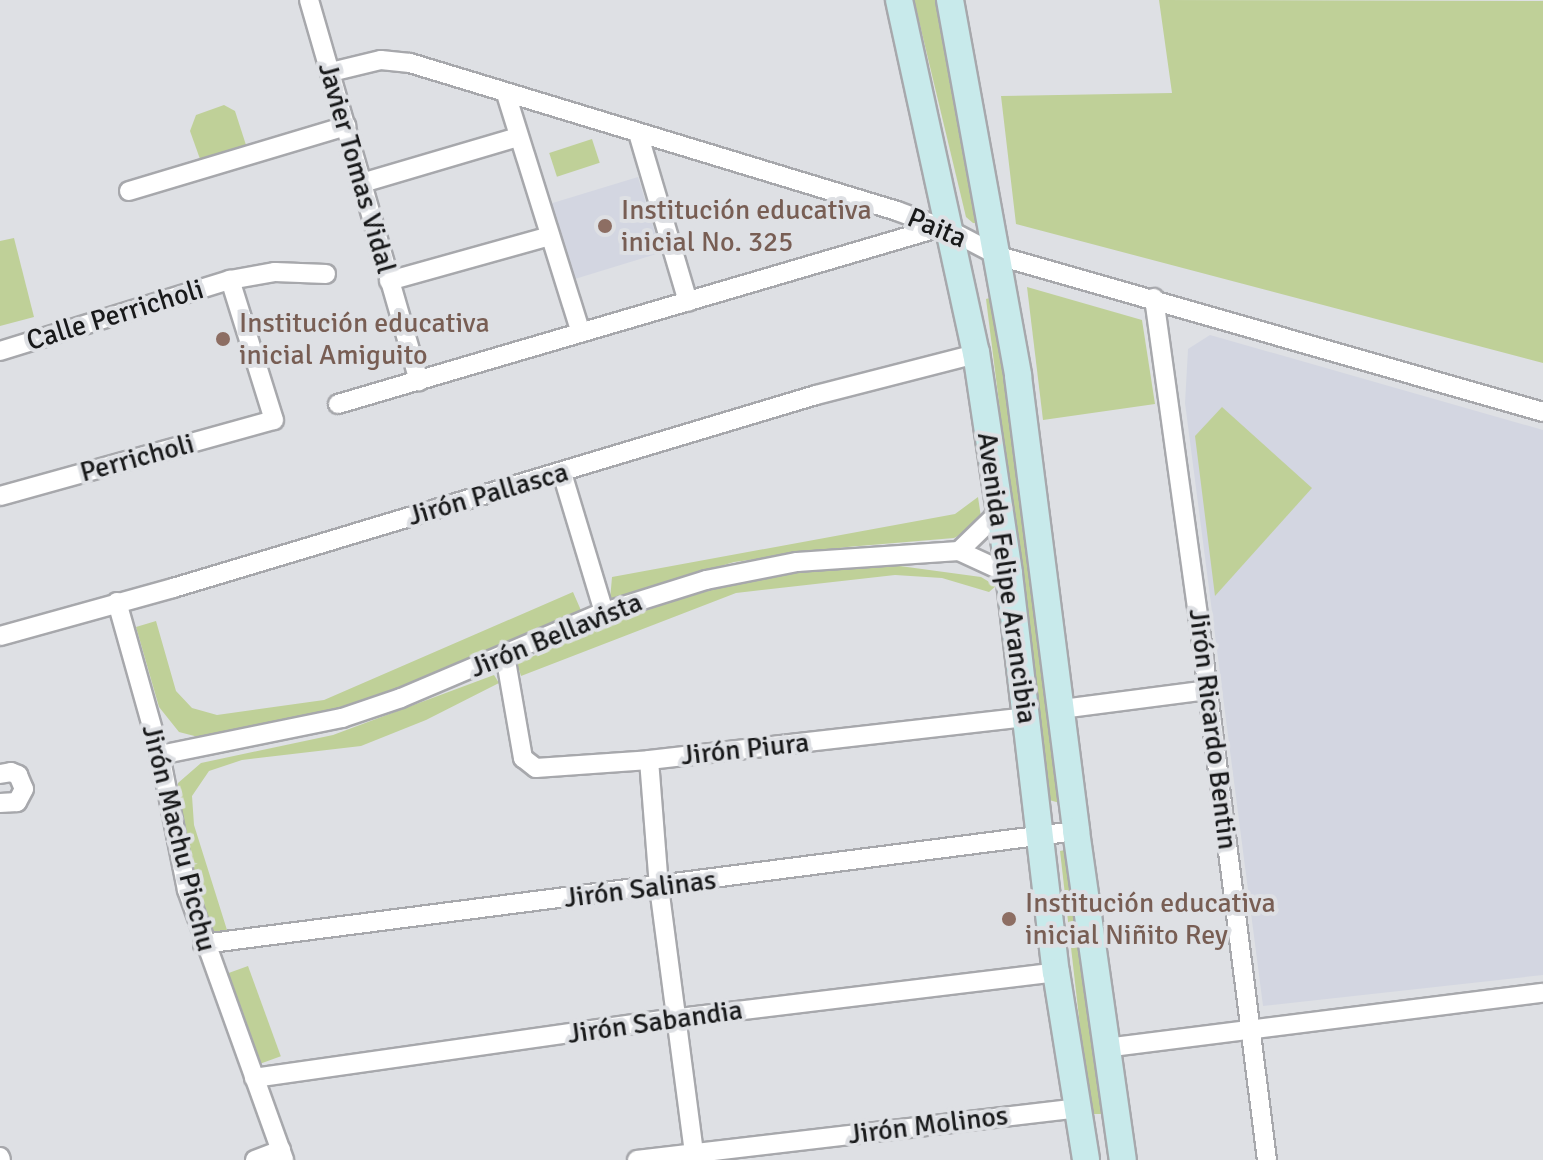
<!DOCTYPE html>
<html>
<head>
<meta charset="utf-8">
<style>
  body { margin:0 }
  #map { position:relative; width:1543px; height:1160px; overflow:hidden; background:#dee0e4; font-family:Signika,sans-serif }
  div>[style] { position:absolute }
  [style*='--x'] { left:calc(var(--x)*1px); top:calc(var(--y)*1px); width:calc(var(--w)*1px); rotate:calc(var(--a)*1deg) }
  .built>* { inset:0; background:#d3d6e1; transform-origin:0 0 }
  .green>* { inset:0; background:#bfd098; transform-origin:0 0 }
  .roads { filter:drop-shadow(2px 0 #a7a8ac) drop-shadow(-2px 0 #a7a8ac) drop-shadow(0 2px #a7a8ac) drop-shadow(0 -2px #a7a8ac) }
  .minor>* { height:18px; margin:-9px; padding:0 9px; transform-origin:9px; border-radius:9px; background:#fff }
  .secondary>* { height:26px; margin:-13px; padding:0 13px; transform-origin:13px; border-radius:13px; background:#c8eaeb }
  .dots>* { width:22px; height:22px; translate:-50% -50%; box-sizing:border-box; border:4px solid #dee0e4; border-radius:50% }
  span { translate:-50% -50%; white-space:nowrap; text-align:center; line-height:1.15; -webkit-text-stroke:8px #dee0e4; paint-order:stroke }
  .street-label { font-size:28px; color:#18191a }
  .education-label { font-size:28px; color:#785e54 }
  .left { translate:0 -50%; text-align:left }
</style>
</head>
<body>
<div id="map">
  <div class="built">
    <div style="left:638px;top:177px;width:79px;height:91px;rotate:73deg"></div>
    <div style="clip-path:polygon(1210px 335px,1543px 430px,1543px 975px,1263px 1006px,1185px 403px,1188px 349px)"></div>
  </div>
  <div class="green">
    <div style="clip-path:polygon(914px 0,937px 0,984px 224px,973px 223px,966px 217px)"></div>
    <div style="clip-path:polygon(1159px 0,1543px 1px,1543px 363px,1016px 224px,1001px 96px,1172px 93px)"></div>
    <div style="clip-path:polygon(224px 105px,235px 111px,246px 145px,200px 159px,190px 131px,196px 115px)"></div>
    <div style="left:592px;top:139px;width:25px;height:45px;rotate:72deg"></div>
    <div style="clip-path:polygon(14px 238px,34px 317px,0 326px,0 241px)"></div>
    <div style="clip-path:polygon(1027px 287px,1142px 320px,1155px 404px,1043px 420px)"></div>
    <div style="clip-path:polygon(993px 297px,998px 303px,1060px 803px,1049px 800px,986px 299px)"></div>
    <div style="clip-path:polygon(1222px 407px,1312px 488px,1215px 596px,1195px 436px)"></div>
    <div style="clip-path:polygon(978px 497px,982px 524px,954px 538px,847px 547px,734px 562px,610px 600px,612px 577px,955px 514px)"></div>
    <div style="clip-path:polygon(885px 564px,981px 577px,996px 586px,989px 592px,942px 578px,895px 575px,736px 593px,521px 676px,517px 663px,674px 597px,806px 566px)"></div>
    <div style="clip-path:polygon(573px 592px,583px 615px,413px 688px,302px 725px,206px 739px,179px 732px,159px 707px,136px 627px,156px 621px,176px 691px,192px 708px,217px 715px,324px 700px)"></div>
    <div style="clip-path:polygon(494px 675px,499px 683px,426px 720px,361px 746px,242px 760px,209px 771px,192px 796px,194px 825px,227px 930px,205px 934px,176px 822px,178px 783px,201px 763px,333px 735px)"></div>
    <div style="clip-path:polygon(1070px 849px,1105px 1114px,1090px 1114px,1060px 851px)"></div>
    <div style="left:248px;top:966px;width:96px;height:22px;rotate:70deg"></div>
  </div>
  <div class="roads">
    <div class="minor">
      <div style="--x:309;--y:0;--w:397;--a:73.9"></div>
      <div style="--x:331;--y:72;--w:51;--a:-13.5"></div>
      <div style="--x:381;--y:60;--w:29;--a:6"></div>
      <div style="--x:410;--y:63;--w:509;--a:16.9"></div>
      <div style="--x:897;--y:211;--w:58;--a:20.3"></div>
      <div style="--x:951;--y:231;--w:54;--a:27.5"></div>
      <div style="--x:999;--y:256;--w:566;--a:16"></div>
      <div style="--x:506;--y:94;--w:250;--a:72.6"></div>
      <div style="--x:638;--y:133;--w:176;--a:73.5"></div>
      <div style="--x:362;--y:183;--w:163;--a:-16.4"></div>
      <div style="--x:129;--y:191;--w:227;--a:-16.7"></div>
      <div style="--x:389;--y:281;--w:167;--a:-15.6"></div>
      <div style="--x:1154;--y:298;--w:334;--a:82.1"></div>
      <div style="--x:1200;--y:629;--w:535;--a:82.81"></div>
      <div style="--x:0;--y:351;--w:241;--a:-17.2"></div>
      <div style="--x:230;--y:280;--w:46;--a:-10.1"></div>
      <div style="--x:275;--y:272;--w:51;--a:2.2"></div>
      <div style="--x:338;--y:404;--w:628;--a:-16.36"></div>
      <div style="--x:562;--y:473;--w:145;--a:73.2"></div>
      <div style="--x:0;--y:496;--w:284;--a:-15.5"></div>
      <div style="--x:274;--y:420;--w:147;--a:-107.4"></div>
      <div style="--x:959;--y:551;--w:47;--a:-44.1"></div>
      <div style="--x:993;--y:518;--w:16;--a:-68"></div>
      <div style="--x:117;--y:602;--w:159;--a:74.3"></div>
      <div style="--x:160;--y:755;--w:138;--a:78.7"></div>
      <div style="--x:187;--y:890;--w:287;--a:70.2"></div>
      <div style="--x:0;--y:636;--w:180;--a:-15.5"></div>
      <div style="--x:173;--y:588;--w:671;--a:-16.71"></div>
      <div style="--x:816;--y:395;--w:165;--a:-14.4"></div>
      <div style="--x:505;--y:655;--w:105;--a:80.1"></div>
      <div style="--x:523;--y:758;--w:16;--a:38"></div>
      <div style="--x:536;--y:768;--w:113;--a:-4"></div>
      <div style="--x:649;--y:760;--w:379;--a:-6.5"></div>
      <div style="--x:1062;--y:709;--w:147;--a:-7.4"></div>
      <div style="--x:160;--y:755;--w:186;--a:-11.5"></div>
      <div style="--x:342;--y:718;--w:62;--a:-18.7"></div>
      <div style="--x:401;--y:698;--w:220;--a:-23"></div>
      <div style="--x:604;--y:612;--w:107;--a:-17.4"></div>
      <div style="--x:706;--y:580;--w:93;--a:-11.2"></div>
      <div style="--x:797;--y:562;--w:162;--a:-3.9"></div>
      <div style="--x:959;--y:551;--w:55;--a:24.7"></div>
      <div style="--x:649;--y:760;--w:127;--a:85.5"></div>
      <div style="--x:659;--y:887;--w:275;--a:82.5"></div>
      <div style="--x:0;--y:774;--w:11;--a:-10"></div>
      <div style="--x:11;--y:772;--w:8;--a:23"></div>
      <div style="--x:18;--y:775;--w:15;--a:67"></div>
      <div style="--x:24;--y:789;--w:15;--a:118"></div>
      <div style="--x:17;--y:802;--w:17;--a:177"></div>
      <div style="--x:203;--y:944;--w:880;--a:-7.38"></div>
      <div style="--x:1105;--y:1048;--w:441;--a:-7.2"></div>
      <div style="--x:254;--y:1078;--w:428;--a:-8.1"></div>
      <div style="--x:678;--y:1018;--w:381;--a:-6.9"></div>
      <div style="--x:0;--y:1157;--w:3;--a:72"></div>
      <div style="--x:255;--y:1160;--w:28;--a:-21"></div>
      <div style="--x:637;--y:1160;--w:443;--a:-6.7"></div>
    </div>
    <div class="secondary">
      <div style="--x:899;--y:0;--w:360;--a:77.7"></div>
      <div style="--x:976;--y:352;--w:224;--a:81.5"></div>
      <div style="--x:1009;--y:574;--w:401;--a:83.3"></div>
      <div style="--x:1056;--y:972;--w:190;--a:80.9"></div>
      <div style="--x:950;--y:0;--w:382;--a:79.7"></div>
      <div style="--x:1018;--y:376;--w:459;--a:82.7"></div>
      <div style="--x:1076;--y:831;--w:332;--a:81.9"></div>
    </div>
  </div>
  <div class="dots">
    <div style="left:605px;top:226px;background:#8d6e63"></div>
    <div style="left:223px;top:339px;background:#8d6e63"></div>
    <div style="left:1009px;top:919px;background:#8d6e63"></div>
  </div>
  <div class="street-label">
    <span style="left:357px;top:168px;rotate:74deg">Javier Tomas Vidal</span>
    <span style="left:937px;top:228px;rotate:23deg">Paita</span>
    <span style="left:115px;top:315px;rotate:-17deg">Calle Perricholi</span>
    <span style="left:137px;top:458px;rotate:-15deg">Perricholi</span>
    <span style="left:488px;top:494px;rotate:-16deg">Jirón Pallasca</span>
    <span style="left:1007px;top:578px;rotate:82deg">Avenida Felipe Arancibia</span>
    <span style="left:556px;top:635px;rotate:-22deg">Jirón Bellavista</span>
    <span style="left:1213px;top:729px;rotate:83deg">Jirón Ricardo Bentin</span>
    <span style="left:745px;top:749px;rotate:-6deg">Jirón Piura</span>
    <span style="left:179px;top:838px;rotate:76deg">Jirón Machu Picchu</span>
    <span style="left:640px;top:889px;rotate:-7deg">Jirón Salinas</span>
    <span style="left:655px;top:1022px;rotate:-8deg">Jirón Sabandia</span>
    <span style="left:928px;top:1125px;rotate:-7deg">Jirón Molinos</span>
  </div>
  <div class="education-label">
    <span class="left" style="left:621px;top:226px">Institución educativa<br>inicial No. 325</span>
    <span class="left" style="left:239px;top:339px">Institución educativa<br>inicial Amiguito</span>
    <span class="left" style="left:1025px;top:919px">Institución educativa<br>inicial Niñito Rey</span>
  </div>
</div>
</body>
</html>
